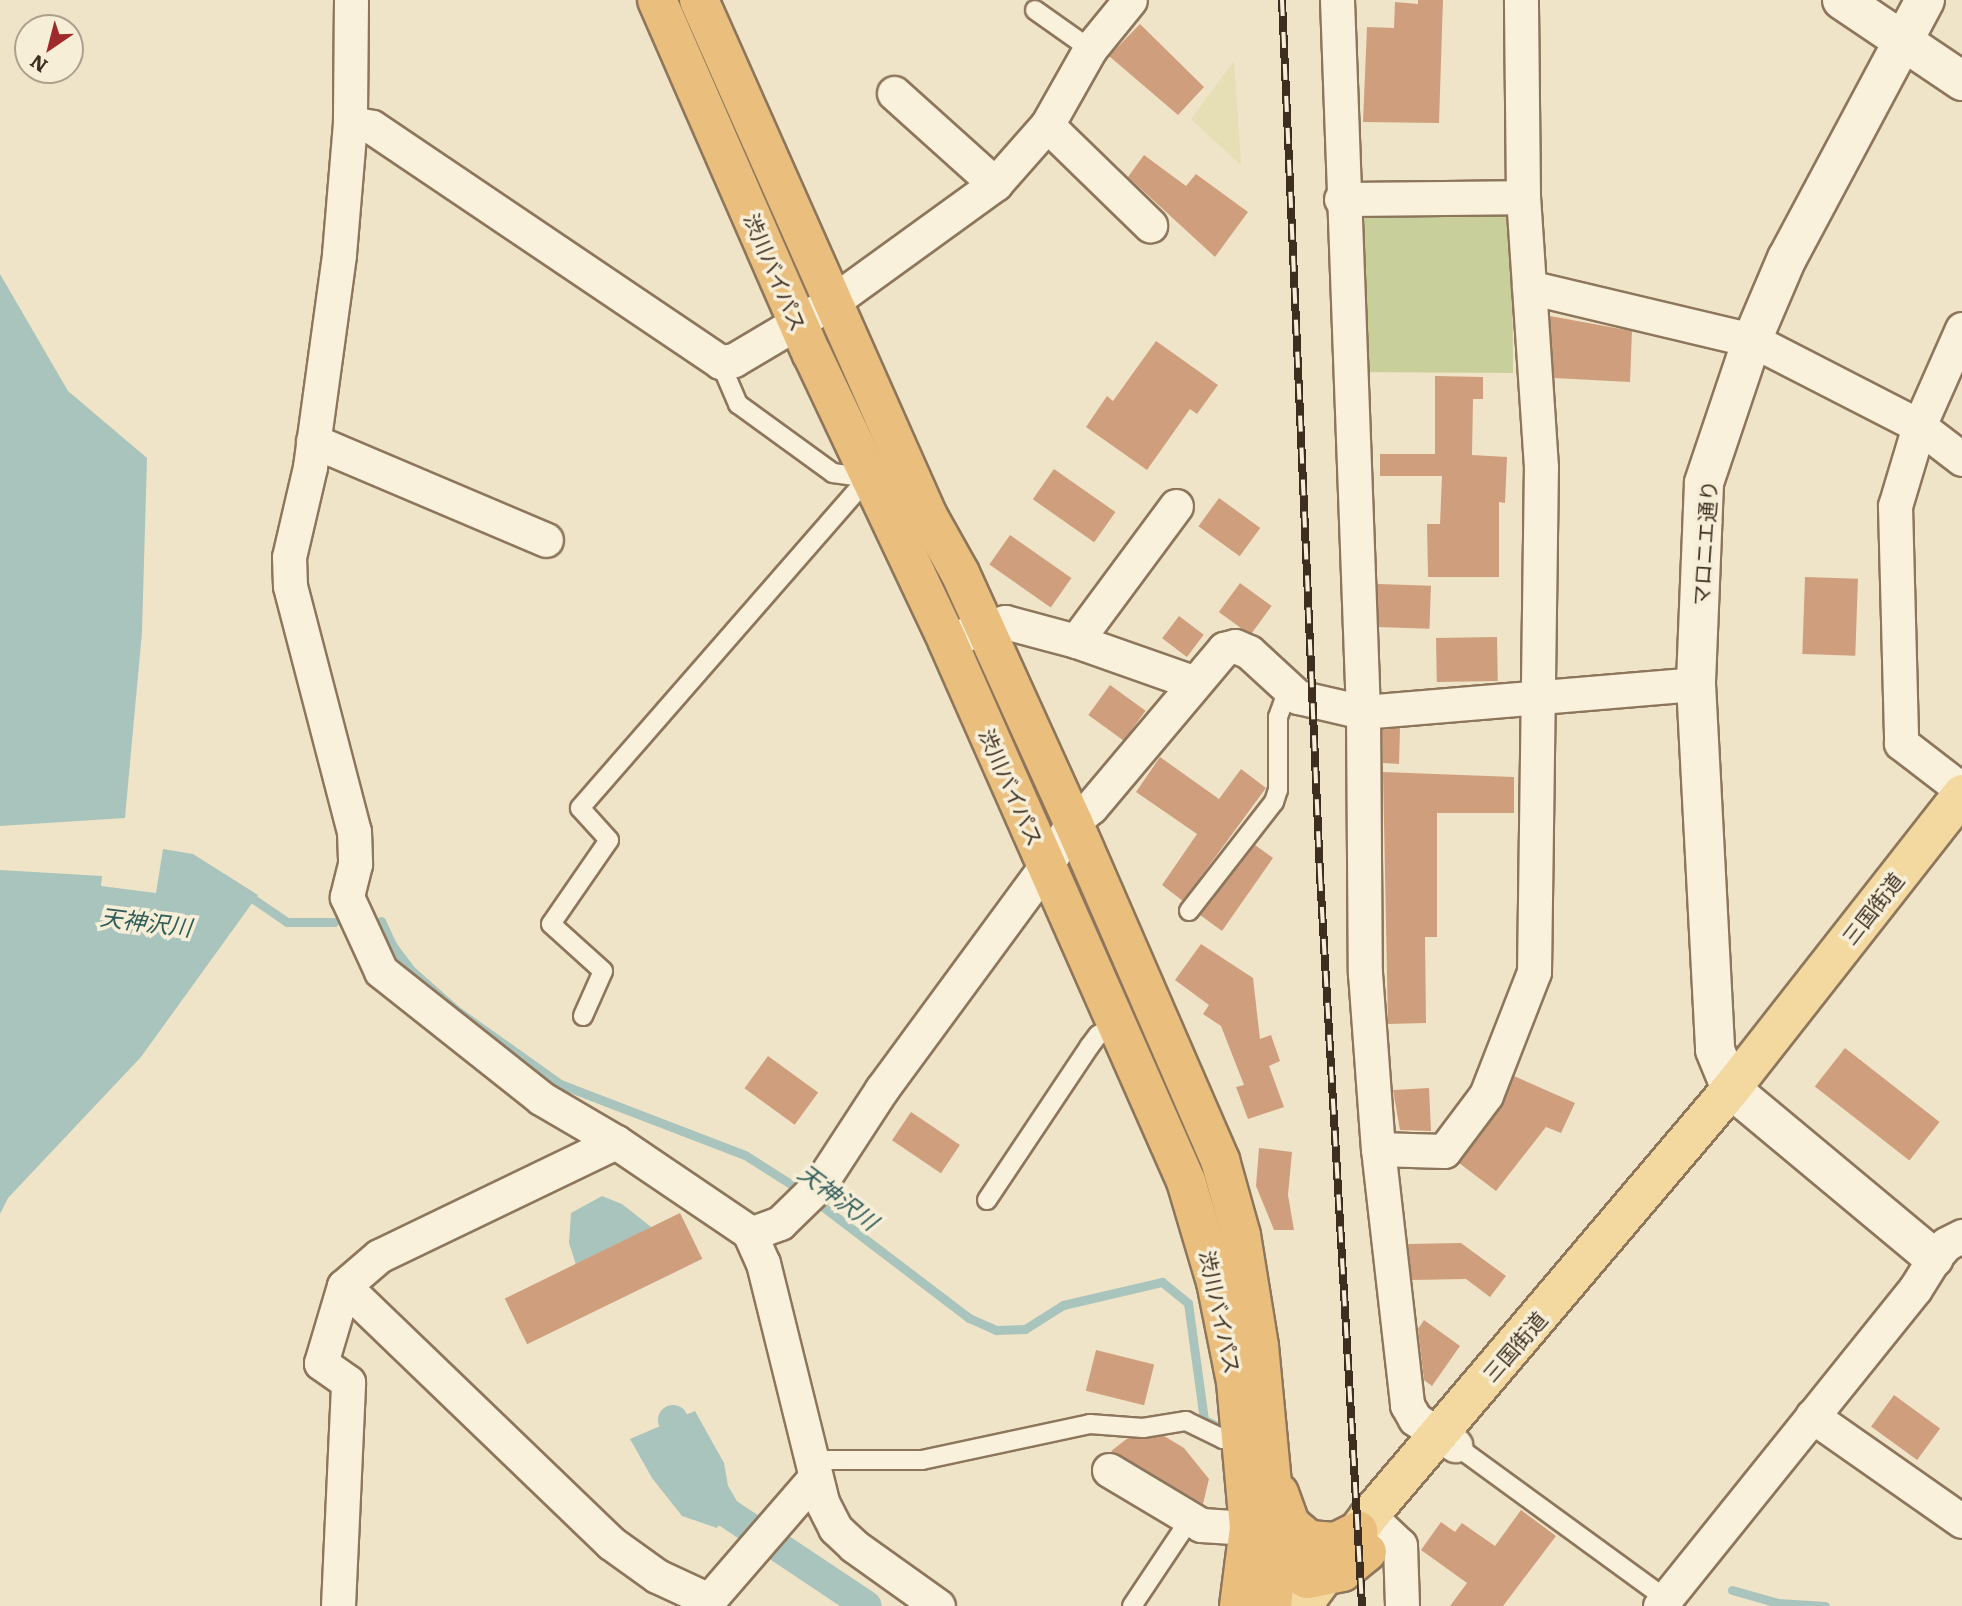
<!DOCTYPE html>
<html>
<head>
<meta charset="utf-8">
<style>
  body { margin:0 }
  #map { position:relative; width:1962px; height:1606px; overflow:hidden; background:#f0e4c8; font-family:Literata,"Noto Sans JP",serif }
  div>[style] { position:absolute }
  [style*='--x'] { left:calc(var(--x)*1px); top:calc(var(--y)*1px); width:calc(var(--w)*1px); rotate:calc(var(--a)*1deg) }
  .farmland>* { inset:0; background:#e6deb5 }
  .green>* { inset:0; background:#c9cf9b }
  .water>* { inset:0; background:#a9c4bc }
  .stream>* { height:9px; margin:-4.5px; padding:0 4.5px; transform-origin:4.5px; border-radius:4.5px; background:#a9c4bc }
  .canal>* { height:30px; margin:-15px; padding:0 15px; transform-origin:15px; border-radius:15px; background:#a9c4bc }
  .building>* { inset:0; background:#cf9f7d; transform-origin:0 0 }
  .roads { filter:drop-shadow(2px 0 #8d765c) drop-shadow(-2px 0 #8d765c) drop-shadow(0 2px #8d765c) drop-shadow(0 -2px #8d765c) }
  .service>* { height:18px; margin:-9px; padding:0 9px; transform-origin:9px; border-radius:9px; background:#faf1dc }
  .minor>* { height:33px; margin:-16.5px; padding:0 16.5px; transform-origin:16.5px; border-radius:16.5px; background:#faf1dc }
  .tertiary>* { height:38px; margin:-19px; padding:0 19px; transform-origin:19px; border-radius:19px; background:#faf1dc }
  .primary>* { height:38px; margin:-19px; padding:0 19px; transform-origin:19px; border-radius:19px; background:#f3d9a0 }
  .trunk>* { height:38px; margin:-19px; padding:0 19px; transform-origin:19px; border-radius:19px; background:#eabe7c }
  .rail>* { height:8px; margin-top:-4px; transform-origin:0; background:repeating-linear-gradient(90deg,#f7eed8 0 16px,#3d2e20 0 32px); box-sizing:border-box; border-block:2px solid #3d2e20 }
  span { translate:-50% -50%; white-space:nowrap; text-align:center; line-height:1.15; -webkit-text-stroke:7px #f7eed8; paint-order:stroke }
  .street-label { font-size:21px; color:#3d2e20 }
  .water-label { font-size:23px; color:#2f5d5a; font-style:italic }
  .north { position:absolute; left:14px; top:14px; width:70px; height:70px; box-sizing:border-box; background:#f7eed8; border:2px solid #ada18e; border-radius:50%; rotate:215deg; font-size:19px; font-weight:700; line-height:28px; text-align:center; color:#3d2e20 }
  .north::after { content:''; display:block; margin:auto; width:24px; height:32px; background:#9e2a2b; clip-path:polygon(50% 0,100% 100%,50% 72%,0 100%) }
</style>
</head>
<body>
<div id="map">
  <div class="farmland">
    <div style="clip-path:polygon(1234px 61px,1241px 165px,1191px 119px)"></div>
  </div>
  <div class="green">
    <div style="clip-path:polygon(1499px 208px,1512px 217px,1513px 373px,1357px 372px,1352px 212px)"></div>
  </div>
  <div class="water">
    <div style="clip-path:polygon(0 274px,68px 391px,147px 458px,142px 632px,125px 818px,0 826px)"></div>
    <div style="clip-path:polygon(163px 849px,193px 854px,258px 895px,141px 1057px,8px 1198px,0 1214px,0 870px,102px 876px,101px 886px,156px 893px)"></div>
    <div style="clip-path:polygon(602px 1196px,622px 1204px,655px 1230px,577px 1268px,569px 1243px,571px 1213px)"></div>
    <div style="clip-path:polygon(695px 1411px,724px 1463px,728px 1486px,726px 1512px,717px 1528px,682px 1516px,652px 1478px,630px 1439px)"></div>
  </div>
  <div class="stream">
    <div style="--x:246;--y:894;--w:50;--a:34.3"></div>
    <div style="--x:287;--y:922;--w:47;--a:0"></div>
    <div style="--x:381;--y:921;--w:26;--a:65"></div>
    <div style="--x:392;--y:945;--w:31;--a:53"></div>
    <div style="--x:411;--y:970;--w:60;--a:41.6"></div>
    <div style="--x:456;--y:1010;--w:128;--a:35.4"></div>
    <div style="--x:560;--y:1084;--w:198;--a:21"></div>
    <div style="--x:745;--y:1155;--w:69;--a:32.5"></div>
    <div style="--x:814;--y:1200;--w:195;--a:37.3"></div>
    <div style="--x:969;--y:1318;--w:30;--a:24"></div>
    <div style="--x:996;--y:1330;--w:29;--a:-2"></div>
    <div style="--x:1025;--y:1329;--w:45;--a:-32.3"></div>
    <div style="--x:1063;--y:1305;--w:102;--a:-13.1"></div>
    <div style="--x:1162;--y:1282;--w:33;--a:39"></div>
    <div style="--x:1188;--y:1303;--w:118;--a:82.2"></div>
    <div style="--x:1204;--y:1420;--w:10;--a:24"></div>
    <div style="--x:1732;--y:1590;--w:48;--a:15.8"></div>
    <div style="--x:1778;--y:1603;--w:47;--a:3.7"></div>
  </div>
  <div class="canal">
    <div style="--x:673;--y:1420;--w:106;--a:60.1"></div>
    <div style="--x:726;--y:1512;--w:169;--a:33.7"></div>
  </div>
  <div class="building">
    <div style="clip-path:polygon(1418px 0,1443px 0,1439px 123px,1363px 122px,1367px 27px,1394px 28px,1395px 2px,1418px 4px)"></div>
    <div style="clip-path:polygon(1140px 24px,1204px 87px,1178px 115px,1109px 56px)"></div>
    <div style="clip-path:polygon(1144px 155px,1186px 186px,1196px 174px,1248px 212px,1215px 257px,1128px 177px)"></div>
    <div style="clip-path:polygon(1550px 316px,1632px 331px,1630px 382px,1554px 378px)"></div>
    <div style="clip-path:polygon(1156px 341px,1218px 385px,1197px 414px,1190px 409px,1147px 470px,1086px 427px,1107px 396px,1113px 401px)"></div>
    <div style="clip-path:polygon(1435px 376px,1483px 377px,1483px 399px,1473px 399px,1472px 455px,1507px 457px,1505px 503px,1499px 502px,1499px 577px,1428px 577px,1427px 524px,1440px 524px,1442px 476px,1380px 476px,1380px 454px,1435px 454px)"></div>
    <div style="left:1054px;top:469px;width:75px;height:37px;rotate:35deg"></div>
    <div style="left:1219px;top:498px;width:51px;height:35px;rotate:36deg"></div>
    <div style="left:1010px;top:535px;width:75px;height:36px;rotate:35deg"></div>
    <div style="left:1805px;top:577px;width:53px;height:77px;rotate:2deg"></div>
    <div style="left:1240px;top:583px;width:39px;height:36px;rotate:36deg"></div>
    <div style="left:1378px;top:584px;width:53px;height:43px;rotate:2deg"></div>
    <div style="left:1179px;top:616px;width:31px;height:28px;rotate:37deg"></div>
    <div style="left:1497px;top:637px;width:44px;height:61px;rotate:89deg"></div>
    <div style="left:1110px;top:685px;width:44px;height:37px;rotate:36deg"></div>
    <div style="clip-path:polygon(1400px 728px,1399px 764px,1383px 763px,1382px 730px)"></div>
    <div style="clip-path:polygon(1160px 757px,1219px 799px,1241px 769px,1266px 788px,1183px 901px,1162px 885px,1197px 834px,1136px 792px)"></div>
    <div style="clip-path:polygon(1383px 772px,1514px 777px,1514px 813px,1437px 813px,1437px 937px,1425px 937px,1426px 1023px,1388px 1024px)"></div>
    <div style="clip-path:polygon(1255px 845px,1273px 858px,1222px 931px,1200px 915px)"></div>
    <div style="clip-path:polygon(1201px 944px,1253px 978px,1260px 1039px,1271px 1035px,1280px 1061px,1269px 1066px,1284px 1107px,1248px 1119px,1236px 1087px,1244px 1085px,1221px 1026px,1203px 1014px,1209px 1005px,1175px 980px)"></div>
    <div style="left:1845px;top:1048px;width:120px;height:49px;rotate:38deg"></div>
    <div style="left:768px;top:1056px;width:62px;height:40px;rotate:36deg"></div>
    <div style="clip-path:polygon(1514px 1076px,1575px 1103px,1561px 1133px,1546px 1127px,1496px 1191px,1459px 1163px,1502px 1106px)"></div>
    <div style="clip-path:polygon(1429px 1088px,1431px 1131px,1400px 1130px,1393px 1090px)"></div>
    <div style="left:911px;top:1112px;width:59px;height:34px;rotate:34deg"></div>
    <div style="clip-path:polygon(1259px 1148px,1292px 1152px,1288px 1195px,1294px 1230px,1274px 1230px,1256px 1186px)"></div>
    <div style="left:680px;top:1213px;width:51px;height:195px;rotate:64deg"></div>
    <div style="clip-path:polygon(1461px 1243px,1506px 1276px,1490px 1297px,1466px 1279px,1412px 1280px,1408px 1244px)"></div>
    <div style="clip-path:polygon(1424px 1320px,1460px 1346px,1432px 1386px,1424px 1380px,1418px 1329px)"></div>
    <div style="left:1096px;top:1350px;width:60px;height:42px;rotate:14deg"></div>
    <div style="left:1894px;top:1395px;width:57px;height:39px;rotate:36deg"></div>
    <div style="clip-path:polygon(1164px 1436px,1184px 1448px,1209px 1479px,1203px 1504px,1111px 1451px,1128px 1438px)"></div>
    <div style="clip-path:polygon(1521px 1510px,1556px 1536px,1503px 1606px,1450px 1606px,1467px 1583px,1421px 1550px,1441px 1522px,1455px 1532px,1462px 1523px,1495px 1546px)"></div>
  </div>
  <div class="roads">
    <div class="service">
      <div style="--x:1035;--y:10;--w:67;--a:35.3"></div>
      <div style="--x:720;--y:362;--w:46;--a:66.8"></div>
      <div style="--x:738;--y:404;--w:117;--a:36"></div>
      <div style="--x:833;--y:473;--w:35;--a:8"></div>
      <div style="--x:1189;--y:911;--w:138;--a:-52.1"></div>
      <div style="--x:1274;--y:802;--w:13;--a:-72"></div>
      <div style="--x:1278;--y:790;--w:73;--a:-90"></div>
      <div style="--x:1278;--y:717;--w:32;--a:-70"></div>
      <div style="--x:583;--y:1016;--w:49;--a:-66"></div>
      <div style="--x:603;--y:971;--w:70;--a:-137.9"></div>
      <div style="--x:551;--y:924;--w:102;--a:-55.4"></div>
      <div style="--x:609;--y:840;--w:43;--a:-132.2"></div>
      <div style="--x:580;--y:808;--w:438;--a:-48.9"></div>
      <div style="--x:987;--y:1200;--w:184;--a:-56.3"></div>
      <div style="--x:1089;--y:1047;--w:15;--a:-53"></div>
      <div style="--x:1098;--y:1035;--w:24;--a:-28"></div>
      <div style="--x:1455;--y:1445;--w:260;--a:36.1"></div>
      <div style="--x:809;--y:1460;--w:113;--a:0"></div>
      <div style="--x:922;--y:1460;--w:172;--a:-12.1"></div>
      <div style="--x:1090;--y:1424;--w:53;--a:4.3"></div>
      <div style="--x:1143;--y:1428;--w:44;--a:-9.2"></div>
      <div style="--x:1186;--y:1421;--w:41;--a:25.9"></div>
      <div style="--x:1223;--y:1439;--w:19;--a:-3"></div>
      <div style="--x:1132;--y:1606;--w:105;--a:-56.3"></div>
    </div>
    <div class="minor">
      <div style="--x:351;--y:0;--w:123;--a:90.5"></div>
      <div style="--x:350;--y:123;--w:132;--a:94.8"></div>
      <div style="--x:339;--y:255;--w:214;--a:97.8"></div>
      <div style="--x:310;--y:467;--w:92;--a:103.1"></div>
      <div style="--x:289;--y:557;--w:29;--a:88"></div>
      <div style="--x:290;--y:586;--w:253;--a:75.4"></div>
      <div style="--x:354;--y:831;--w:33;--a:88"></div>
      <div style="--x:355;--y:864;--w:34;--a:104"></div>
      <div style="--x:347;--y:897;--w:81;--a:65.3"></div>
      <div style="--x:381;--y:971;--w:204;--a:38.4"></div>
      <div style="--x:541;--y:1098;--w:87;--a:30.4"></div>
      <div style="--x:616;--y:1142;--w:161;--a:34.1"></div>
      <div style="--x:749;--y:1232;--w:34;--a:66"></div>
      <div style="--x:763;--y:1263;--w:246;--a:76.1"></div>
      <div style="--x:822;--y:1502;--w:29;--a:63"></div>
      <div style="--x:835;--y:1528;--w:26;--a:43"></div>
      <div style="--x:854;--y:1546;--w:103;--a:35.5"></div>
      <div style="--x:1337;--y:0;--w:712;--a:87.91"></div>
      <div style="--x:1363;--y:712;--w:261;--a:89.6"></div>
      <div style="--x:1365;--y:973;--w:176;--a:85.8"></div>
      <div style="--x:1378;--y:1149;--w:258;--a:83.5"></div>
      <div style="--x:1407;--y:1405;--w:16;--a:60"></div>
      <div style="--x:1415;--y:1419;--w:48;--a:33"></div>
      <div style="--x:894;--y:93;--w:136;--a:42"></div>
      <div style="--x:350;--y:123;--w:22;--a:10"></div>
      <div style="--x:372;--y:127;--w:420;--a:34"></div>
      <div style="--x:720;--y:362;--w:14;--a:-8"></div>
      <div style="--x:734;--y:360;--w:117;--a:-30.7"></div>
      <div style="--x:835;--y:300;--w:198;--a:-35.9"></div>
      <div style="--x:995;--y:184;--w:79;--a:-48.6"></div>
      <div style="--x:1047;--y:125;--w:87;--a:-60.5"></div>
      <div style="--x:1090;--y:49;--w:63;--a:-50.8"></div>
      <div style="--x:1047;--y:125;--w:144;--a:44.2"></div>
      <div style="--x:1341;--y:199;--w:182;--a:-0.6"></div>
      <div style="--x:1529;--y:287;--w:229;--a:13.4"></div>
      <div style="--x:1752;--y:340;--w:188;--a:27.2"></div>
      <div style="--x:1919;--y:426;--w:54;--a:37.5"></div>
      <div style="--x:1962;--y:329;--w:106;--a:113.9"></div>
      <div style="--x:1919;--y:426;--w:84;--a:106.7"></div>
      <div style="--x:1895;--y:506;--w:237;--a:88.5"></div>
      <div style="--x:1901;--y:743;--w:77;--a:37.6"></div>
      <div style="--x:313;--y:441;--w:253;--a:23"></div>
      <div style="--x:960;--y:636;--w:47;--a:-17.3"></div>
      <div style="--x:1005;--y:622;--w:73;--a:15"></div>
      <div style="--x:1076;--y:641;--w:168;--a:-53.5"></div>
      <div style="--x:1076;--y:641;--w:126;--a:19.4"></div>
      <div style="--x:1378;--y:1149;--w:66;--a:1.7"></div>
      <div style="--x:1444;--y:1151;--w:70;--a:-53.1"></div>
      <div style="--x:1486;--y:1095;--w:132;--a:-68.7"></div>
      <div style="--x:1534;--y:972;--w:505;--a:-89.21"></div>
      <div style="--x:1541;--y:467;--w:271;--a:-93.8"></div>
      <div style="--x:1523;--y:197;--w:197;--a:-90.6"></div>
      <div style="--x:750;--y:1234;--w:32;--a:-20"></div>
      <div style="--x:780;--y:1223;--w:56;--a:-44.3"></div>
      <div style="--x:820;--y:1184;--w:113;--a:-56.9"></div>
      <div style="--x:882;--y:1089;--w:277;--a:-53.7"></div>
      <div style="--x:1046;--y:866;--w:52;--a:-58.5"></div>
      <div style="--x:1073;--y:822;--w:23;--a:-40"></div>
      <div style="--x:1091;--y:807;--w:207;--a:-49.9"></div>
      <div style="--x:1224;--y:649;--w:11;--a:-15"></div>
      <div style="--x:1235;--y:646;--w:15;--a:23"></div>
      <div style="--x:1249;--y:652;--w:67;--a:42.6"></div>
      <div style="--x:1298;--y:697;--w:67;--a:13"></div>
      <div style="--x:1363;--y:712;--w:334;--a:-4.8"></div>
      <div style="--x:344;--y:1286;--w:371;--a:43.9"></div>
      <div style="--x:611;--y:1543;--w:57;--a:35.7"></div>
      <div style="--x:657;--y:1576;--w:57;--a:24.8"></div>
      <div style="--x:709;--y:1600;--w:159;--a:-49.1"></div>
      <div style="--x:1812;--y:1416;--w:183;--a:35"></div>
      <div style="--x:1109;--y:1470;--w:107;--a:30.9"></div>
      <div style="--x:1201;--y:1525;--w:48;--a:3.6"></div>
      <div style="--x:1369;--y:1516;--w:42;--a:43.1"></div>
      <div style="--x:1400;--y:1545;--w:61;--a:88.1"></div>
      <div style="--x:338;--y:1606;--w:224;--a:-87.4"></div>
      <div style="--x:348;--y:1382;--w:33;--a:-145"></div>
      <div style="--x:321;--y:1363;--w:80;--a:-73.4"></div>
      <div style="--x:344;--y:1286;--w:46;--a:-40.6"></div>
      <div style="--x:379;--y:1256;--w:263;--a:-25.7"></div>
      <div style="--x:1660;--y:1606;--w:407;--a:-51.2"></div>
      <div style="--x:1915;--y:1289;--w:36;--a:-58"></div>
      <div style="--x:1934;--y:1258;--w:18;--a:-49"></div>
      <div style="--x:1946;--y:1244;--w:18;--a:-27"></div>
    </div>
    <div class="tertiary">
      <div style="--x:1842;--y:0;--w:145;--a:34"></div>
      <div style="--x:1925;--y:0;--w:293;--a:118.1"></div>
      <div style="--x:1787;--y:258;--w:89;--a:113.1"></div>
      <div style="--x:1752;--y:340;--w:151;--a:108.6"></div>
      <div style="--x:1704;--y:483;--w:201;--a:92.3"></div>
      <div style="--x:1696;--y:684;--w:366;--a:87"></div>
      <div style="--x:1715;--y:1050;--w:42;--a:67.7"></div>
      <div style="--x:1731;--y:1089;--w:264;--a:39.8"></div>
    </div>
    <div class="primary">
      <div style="--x:1302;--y:1606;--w:112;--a:-53.3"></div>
      <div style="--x:1369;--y:1516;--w:560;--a:-49.71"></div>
      <div style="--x:1731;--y:1089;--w:375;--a:-51.9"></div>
    </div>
    <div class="trunk">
      <div style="--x:657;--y:0;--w:386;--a:66.4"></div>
      <div style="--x:812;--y:354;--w:316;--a:64.7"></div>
      <div style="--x:947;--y:640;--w:591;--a:66.17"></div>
      <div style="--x:1186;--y:1181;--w:105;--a:73.5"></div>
      <div style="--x:1216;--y:1282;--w:102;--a:78.7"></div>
      <div style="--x:1236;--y:1382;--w:147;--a:84.9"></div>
      <div style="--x:1249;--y:1528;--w:79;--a:97.3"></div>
      <div style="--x:699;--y:0;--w:565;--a:66.07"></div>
      <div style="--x:928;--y:516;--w:65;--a:60.7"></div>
      <div style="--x:960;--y:573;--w:273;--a:65.6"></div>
      <div style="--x:1073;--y:822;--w:369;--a:66.5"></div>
      <div style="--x:1220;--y:1160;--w:78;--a:74.4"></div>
      <div style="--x:1241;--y:1235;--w:112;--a:80.8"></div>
      <div style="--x:1259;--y:1346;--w:202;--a:84.6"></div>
      <div style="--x:1278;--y:1547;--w:59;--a:95.8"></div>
      <div style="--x:1279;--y:1493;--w:33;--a:70"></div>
      <div style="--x:1290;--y:1524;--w:25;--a:40"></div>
      <div style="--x:1309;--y:1540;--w:27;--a:4"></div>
      <div style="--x:1336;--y:1542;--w:25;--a:-27"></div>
      <div style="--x:1263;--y:1546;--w:21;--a:47"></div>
      <div style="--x:1277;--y:1561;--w:35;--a:31"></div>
      <div style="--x:1307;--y:1579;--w:36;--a:-11"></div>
      <div style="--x:1342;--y:1572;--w:32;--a:-39"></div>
    </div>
  </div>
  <div class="rail">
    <div style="--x:1282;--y:0;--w:876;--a:87.51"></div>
    <div style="--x:1320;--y:875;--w:732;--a:86.71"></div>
  </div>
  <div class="street-label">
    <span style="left:776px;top:272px;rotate:67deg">渋川バイパス</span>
    <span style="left:1704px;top:543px;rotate:-86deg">マロニエ通り</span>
    <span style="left:1012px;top:787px;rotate:66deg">渋川バイパス</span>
    <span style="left:1872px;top:908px;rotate:-52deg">三国街道</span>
    <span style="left:1221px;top:1312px;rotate:78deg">渋川バイパス</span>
    <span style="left:1514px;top:1346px;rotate:-49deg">三国街道</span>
  </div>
  <div class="water-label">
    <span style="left:146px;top:921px;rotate:7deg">天神沢川</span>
    <span style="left:839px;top:1196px;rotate:37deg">天神沢川</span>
  </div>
  <div class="north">N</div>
</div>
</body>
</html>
